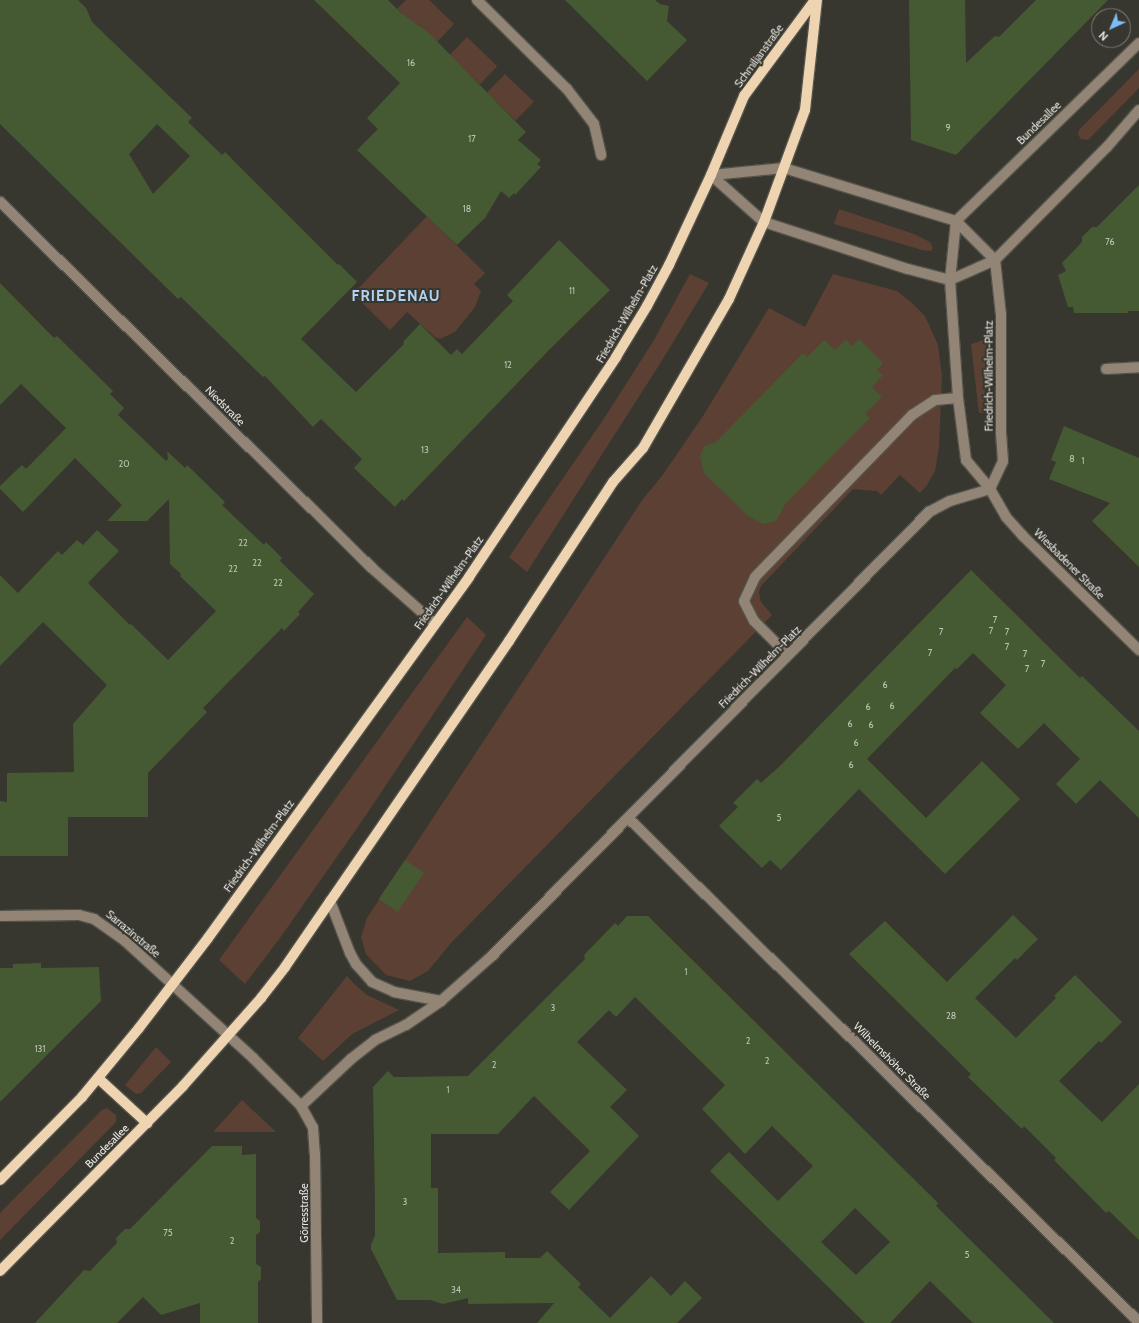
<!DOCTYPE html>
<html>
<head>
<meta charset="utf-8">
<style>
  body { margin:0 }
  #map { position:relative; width:1139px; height:1323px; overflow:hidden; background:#38372f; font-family:Cabin,sans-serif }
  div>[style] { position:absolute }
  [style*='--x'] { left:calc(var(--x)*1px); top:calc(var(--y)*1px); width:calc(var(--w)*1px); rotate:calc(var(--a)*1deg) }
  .green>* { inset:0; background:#5c4034; transform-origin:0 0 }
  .building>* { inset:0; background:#455932; transform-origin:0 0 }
  .roads { filter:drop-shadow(1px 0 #54534b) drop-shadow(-1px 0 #54534b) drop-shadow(0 1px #54534b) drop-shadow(0 -1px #54534b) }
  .minor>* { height:10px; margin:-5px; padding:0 5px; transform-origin:5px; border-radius:5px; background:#938575 }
  .major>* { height:10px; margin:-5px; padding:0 5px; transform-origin:5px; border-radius:5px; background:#efd4b2 }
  span { translate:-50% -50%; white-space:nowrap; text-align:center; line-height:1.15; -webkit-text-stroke:4px #38372f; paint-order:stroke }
  .number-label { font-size:9px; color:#bec2b5 }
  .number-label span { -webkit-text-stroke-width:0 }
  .street-label { font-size:11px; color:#e6e5e1 }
  .district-label { font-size:15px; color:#afd3f4; font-weight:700; letter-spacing:1px }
  .north { position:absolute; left:1091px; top:8px; width:40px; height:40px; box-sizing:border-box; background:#38372f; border:1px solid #7e7d76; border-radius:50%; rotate:224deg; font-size:11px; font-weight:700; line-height:16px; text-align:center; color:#e6e5e1 }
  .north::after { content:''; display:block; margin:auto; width:14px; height:18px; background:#7abef8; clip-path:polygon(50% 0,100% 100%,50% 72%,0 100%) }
</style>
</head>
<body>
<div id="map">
  <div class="green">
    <div style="clip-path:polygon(406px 0,429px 0,454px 24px,436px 43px,428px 32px,417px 24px,415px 26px,397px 9px)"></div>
    <div style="left:467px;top:37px;width:42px;height:25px;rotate:44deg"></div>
    <div style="clip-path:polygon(1139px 69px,1139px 88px,1088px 140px,1081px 139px,1078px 135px,1079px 130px)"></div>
    <div style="left:505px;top:74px;width:40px;height:26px;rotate:44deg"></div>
    <div style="clip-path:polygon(839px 209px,914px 234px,930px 242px,933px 248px,931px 251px,922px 250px,834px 224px)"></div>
    <div style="clip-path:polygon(427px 216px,485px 273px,474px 284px,481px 291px,475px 307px,455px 332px,440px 339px,435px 337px,407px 312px,390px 330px,353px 294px)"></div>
    <div style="clip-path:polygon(690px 274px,709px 283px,661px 362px,527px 572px,509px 557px,605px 417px,654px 340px)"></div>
    <div style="clip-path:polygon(833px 274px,897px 291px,912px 303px,925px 316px,938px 345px,942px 376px,939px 447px,935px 471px,927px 485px,920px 493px,900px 475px,881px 495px,877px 491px,853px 489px,761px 586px,759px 592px,761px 602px,772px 615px,451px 943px,428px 971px,410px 981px,386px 975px,366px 954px,361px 937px,367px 918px,643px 499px,662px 476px,703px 416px,769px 308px,805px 327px)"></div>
    <div style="clip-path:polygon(986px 339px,984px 413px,979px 413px,971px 344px)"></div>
    <div style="clip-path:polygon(467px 617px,486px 635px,364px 818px,280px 938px,245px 984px,219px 960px)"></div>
    <div style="clip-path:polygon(347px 976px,353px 983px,367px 995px,399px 1010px,352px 1034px,323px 1061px,298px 1038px)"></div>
    <div style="clip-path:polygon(156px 1047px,171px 1062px,141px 1093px,136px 1094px,126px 1086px,126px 1084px)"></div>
    <div style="clip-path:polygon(242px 1100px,276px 1132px,213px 1132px)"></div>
    <div style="clip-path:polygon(107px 1108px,116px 1115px,116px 1122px,0 1240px,0 1213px,102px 1110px)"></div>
  </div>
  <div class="building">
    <div style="clip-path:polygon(evenodd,0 0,78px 0,86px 8px,92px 22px,192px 118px,188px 122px,222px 155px,225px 152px,338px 265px,339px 264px,357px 282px,301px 339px,356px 392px,404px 344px,403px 342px,420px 324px,451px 355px,457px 349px,462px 354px,513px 301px,507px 295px,559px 240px,610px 290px,550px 349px,404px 501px,402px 499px,395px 507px,354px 468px,362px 459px,321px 419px,313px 427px,265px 376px,263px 377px,181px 297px,178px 299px,0 124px,0 0,157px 124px,190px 156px,153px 194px,129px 154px,157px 124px)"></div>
    <div style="clip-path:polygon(314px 0,388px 0,401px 13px,428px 32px,526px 132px,518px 140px,541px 160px,537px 164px,541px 167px,515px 195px,514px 193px,509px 198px,501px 191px,485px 218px,457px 245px,357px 150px,378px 129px,367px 118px,400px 83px)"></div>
    <div style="clip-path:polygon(565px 0,655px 0,660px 4px,669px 6px,667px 21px,687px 40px,647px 81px)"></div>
    <div style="clip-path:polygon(909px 0,965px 0,966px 63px,995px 36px,999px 37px,1036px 0,1108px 0,956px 155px,911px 140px)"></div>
    <div style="clip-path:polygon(1139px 185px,1139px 311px,1128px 311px,1128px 313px,1074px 313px,1073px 307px,1068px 307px,1058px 275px,1066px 271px,1062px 263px,1082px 242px,1082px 237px,1092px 227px,1097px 227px)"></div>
    <div style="clip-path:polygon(0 283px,54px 338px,57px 336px,113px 391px,110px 394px,124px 408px,118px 415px,166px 461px,168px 459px,167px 451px,185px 468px,187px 465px,225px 502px,222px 505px,264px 545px,266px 542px,282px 558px,280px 561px,314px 594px,298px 612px,300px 614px,284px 631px,282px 628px,203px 708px,207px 712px,148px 773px,148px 817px,68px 817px,68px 856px,0 856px,0 801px,7px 802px,7px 773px,74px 772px,73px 724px,107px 685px,43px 622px,0 666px,0 575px,18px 593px,58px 551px,62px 555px,77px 540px,83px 545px,97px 530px,119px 551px,88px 583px,130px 625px,131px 624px,168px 660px,216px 611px,180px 576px,181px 574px,170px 564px,169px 499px,147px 521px,107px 521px,122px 505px,75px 458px,23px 512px,0 489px,0 486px,22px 465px,26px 469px,66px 428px,21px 384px,0 405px)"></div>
    <div style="clip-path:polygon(859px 339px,883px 363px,877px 370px,883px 375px,872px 387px,882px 397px,865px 414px,870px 418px,786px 503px,776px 521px,763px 524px,748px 516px,704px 473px,700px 457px,704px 446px,716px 442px,803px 353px,807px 357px,824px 340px,835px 350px,846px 340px,852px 346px)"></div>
    <div style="clip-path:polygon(1064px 426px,1139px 458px,1139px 567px,1092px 521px,1110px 503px,1049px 479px,1056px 462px,1051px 460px)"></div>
    <div style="clip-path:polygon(971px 570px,1080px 678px,1082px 676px,1139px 731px,1139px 818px,1100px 780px,1076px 804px,1056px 784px,1080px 759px,1044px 723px,1018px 749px,980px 713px,1006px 685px,973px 653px,957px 669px,955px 668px,867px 759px,926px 818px,982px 761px,1020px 799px,945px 874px,859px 789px,781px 870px,770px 860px,762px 868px,719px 826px,738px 807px,733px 803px,757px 779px,761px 783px,781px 765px)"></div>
    <div style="left:405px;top:860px;width:23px;height:47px;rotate:34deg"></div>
    <div style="clip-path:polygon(1013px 915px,1038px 939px,1017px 960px,1015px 958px,975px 998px,1016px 1038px,1056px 998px,1054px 996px,1075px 975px,1122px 1022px,1101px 1043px,1099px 1041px,1059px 1081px,1102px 1122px,1139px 1084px,1139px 1240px,1109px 1211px,1106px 1213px,1054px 1160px,1056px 1158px,1024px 1126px,1022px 1129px,968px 1077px,971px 1074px,849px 954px,885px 921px,947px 982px)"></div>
    <div style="clip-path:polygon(evenodd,627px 916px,648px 916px,938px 1203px,936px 1206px,1054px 1323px,973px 1323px,930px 1281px,890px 1323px,865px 1323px,710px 1171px,729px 1152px,778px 1201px,813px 1166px,772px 1126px,745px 1154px,702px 1109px,725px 1085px,635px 997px,616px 1017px,609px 1010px,577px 1042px,627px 1090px,610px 1107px,639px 1136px,569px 1210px,550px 1192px,590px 1151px,534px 1096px,498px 1134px,431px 1134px,431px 1188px,438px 1188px,438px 1253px,505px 1252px,505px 1258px,540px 1258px,547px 1251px,581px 1284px,578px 1287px,610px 1318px,651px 1276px,671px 1296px,685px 1281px,702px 1298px,677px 1323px,537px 1323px,554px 1303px,468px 1304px,468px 1298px,443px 1304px,430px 1300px,397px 1300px,371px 1249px,371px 1245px,375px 1235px,375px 1204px,373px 1087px,388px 1071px,394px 1077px,403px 1077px,468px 1076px,585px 959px,584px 955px,615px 923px,618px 926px,627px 916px,855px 1208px,890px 1242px,856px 1275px,821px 1242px,855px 1208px)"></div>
    <div style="clip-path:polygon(41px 963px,41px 968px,99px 967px,101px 1001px,0 1102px,0 968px,13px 968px,13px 964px)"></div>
    <div style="clip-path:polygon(212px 1146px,242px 1146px,242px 1155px,256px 1154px,256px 1218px,260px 1221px,260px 1232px,256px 1235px,256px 1264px,261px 1267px,261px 1279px,258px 1282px,258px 1323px,200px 1323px,200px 1303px,161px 1315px,143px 1297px,117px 1323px,35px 1323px,84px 1270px,90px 1271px,117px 1243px,116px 1238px,125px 1229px,130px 1229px)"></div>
  </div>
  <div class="roads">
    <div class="minor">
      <div style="--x:477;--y:0;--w:127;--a:44.7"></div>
      <div style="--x:567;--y:89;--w:44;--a:52.4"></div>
      <div style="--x:594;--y:124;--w:32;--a:77"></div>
      <div style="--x:711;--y:175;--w:71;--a:41.6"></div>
      <div style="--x:764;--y:222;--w:151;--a:18.1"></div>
      <div style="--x:908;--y:269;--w:43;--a:14.7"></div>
      <div style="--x:950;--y:280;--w:49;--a:-24"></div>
      <div style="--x:995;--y:260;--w:159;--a:-45.3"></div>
      <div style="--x:1107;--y:147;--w:49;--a:-49.1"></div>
      <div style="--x:0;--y:202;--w:522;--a:44.53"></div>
      <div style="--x:372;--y:568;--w:84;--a:41.6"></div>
      <div style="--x:956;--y:221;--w:59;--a:95.8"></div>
      <div style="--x:950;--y:280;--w:118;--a:86.1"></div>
      <div style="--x:958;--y:398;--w:63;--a:82.6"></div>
      <div style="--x:966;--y:460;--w:38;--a:50"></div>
      <div style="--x:990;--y:489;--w:32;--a:60"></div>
      <div style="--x:1006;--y:517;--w:25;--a:48"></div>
      <div style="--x:1023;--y:536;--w:163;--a:44.5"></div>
      <div style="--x:956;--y:221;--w:255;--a:-44.2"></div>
      <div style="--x:1106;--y:369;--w:33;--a:-3"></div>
      <div style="--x:788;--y:655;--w:48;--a:-135"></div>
      <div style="--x:754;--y:621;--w:22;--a:-117"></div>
      <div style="--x:744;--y:601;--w:26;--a:-65"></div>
      <div style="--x:755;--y:577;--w:226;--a:-45.9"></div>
      <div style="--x:912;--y:415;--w:27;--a:-33"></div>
      <div style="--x:935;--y:400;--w:23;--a:-5"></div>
      <div style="--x:628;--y:818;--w:718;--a:44.6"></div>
      <div style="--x:330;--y:901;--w:56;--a:69"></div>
      <div style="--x:350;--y:953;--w:13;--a:61"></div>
      <div style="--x:356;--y:964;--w:24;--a:48"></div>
      <div style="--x:372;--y:982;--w:24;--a:24"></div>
      <div style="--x:394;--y:992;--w:48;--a:10.8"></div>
      <div style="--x:0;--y:916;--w:79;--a:-0.7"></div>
      <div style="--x:79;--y:915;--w:16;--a:15"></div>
      <div style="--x:94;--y:919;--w:38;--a:35"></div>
      <div style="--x:125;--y:941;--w:173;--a:42.4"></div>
      <div style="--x:253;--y:1058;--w:68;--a:45"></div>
      <div style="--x:301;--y:1106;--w:25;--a:61"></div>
      <div style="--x:313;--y:1128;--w:26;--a:86"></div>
      <div style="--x:315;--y:1154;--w:169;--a:89.3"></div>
      <div style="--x:301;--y:1106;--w:69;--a:-43.2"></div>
      <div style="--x:351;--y:1059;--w:31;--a:-38"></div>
      <div style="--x:375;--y:1040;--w:34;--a:-26"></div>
      <div style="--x:406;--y:1025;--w:42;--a:-34.4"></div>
      <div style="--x:441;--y:1001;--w:69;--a:-41.5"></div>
      <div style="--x:493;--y:955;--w:622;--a:-45.46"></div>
      <div style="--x:929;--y:512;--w:24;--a:-28"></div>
      <div style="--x:950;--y:501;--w:42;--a:-16.7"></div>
      <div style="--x:990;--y:489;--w:31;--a:-65"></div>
      <div style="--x:1003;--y:461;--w:27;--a:-94"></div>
      <div style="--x:1001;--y:434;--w:119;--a:-90"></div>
      <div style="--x:1001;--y:315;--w:55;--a:-96.2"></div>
      <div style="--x:995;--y:260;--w:55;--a:-135"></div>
      <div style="--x:956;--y:221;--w:180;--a:-162.9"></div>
      <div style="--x:784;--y:168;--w:73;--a:174.5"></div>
    </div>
    <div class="major">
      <div style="--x:98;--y:1078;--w:67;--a:42.6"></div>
      <div style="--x:0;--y:1180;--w:117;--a:-45.3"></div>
      <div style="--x:82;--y:1097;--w:89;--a:-50.4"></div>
      <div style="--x:139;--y:1028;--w:113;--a:-52.5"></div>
      <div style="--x:208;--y:938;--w:445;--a:-54.1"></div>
      <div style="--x:469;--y:577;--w:265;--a:-56.2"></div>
      <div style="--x:616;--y:357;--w:60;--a:-58.7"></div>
      <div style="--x:647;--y:306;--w:47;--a:-61.8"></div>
      <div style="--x:669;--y:265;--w:99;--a:-65"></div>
      <div style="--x:711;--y:175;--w:86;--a:-67.3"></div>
      <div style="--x:744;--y:96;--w:119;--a:-53.5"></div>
      <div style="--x:0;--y:1271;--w:260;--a:-45.3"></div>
      <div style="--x:183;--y:1086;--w:118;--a:-48.4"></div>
      <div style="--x:261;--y:998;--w:39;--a:-52"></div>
      <div style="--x:285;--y:967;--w:396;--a:-55.5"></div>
      <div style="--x:509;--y:641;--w:190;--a:-56.8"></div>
      <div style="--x:613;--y:482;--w:45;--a:-48.6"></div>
      <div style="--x:643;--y:448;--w:172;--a:-60"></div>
      <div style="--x:729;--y:299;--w:85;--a:-65.6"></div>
      <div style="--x:764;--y:222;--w:119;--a:-69.9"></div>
      <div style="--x:805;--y:110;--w:111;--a:-83.8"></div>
    </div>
  </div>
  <div class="number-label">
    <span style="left:411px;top:63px">16</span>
    <span style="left:948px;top:128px">9</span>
    <span style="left:472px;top:139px">17</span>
    <span style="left:467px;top:209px">18</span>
    <span style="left:1110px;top:242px">76</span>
    <span style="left:572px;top:291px">11</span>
    <span style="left:508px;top:365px">12</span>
    <span style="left:425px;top:450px">13</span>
    <span style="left:1072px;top:459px">8</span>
    <span style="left:1083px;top:461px">1</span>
    <span style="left:124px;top:464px">20</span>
    <span style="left:243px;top:543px">22</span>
    <span style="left:257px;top:563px">22</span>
    <span style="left:233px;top:569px">22</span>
    <span style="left:278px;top:583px">22</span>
    <span style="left:995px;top:620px">7</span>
    <span style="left:991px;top:631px">7</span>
    <span style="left:941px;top:632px">7</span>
    <span style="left:1007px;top:632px">7</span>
    <span style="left:1007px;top:647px">7</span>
    <span style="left:930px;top:653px">7</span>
    <span style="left:1025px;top:654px">7</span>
    <span style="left:1043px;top:664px">7</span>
    <span style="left:1027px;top:669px">7</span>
    <span style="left:885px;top:685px">6</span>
    <span style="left:892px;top:706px">6</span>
    <span style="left:868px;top:707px">6</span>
    <span style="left:850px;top:724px">6</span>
    <span style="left:871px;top:725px">6</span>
    <span style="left:856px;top:743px">6</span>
    <span style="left:851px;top:765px">6</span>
    <span style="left:779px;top:818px">5</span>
    <span style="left:686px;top:972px">1</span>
    <span style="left:553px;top:1008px">3</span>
    <span style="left:951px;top:1016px">28</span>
    <span style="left:748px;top:1041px">2</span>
    <span style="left:40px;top:1049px">131</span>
    <span style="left:767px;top:1061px">2</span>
    <span style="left:494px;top:1065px">2</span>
    <span style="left:448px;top:1090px">1</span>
    <span style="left:405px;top:1202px">3</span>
    <span style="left:168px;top:1233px">75</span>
    <span style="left:232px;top:1241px">2</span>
    <span style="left:967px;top:1255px">5</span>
    <span style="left:456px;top:1290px">34</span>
  </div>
  <div class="street-label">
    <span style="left:759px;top:56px;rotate:-54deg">Schmiljanstraße</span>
    <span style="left:1039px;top:123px;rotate:-44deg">Bundesallee</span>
    <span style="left:627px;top:314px;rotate:-60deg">Friedrich-Wilhelm-Platz</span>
    <span style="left:989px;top:376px;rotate:-90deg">Friedrich-Wilhelm-Platz</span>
    <span style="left:225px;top:406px;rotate:45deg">Niedstraße</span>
    <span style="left:1069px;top:564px;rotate:45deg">Wiesbadener Straße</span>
    <span style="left:449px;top:583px;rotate:-55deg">Friedrich-Wilhelm-Platz</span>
    <span style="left:760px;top:667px;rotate:-45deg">Friedrich-Wilhelm-Platz</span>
    <span style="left:259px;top:846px;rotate:-54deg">Friedrich-Wilhelm-Platz</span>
    <span style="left:133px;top:934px;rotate:40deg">Sarrazinstraße</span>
    <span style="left:892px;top:1061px;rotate:45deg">Wilhelmshöher Straße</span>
    <span style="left:107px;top:1146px;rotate:-45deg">Bundesallee</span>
    <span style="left:304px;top:1213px;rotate:-90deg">Görresstraße</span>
  </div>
  <div class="district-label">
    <span style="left:396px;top:297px">FRIEDENAU</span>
  </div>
  <div class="north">N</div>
</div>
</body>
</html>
